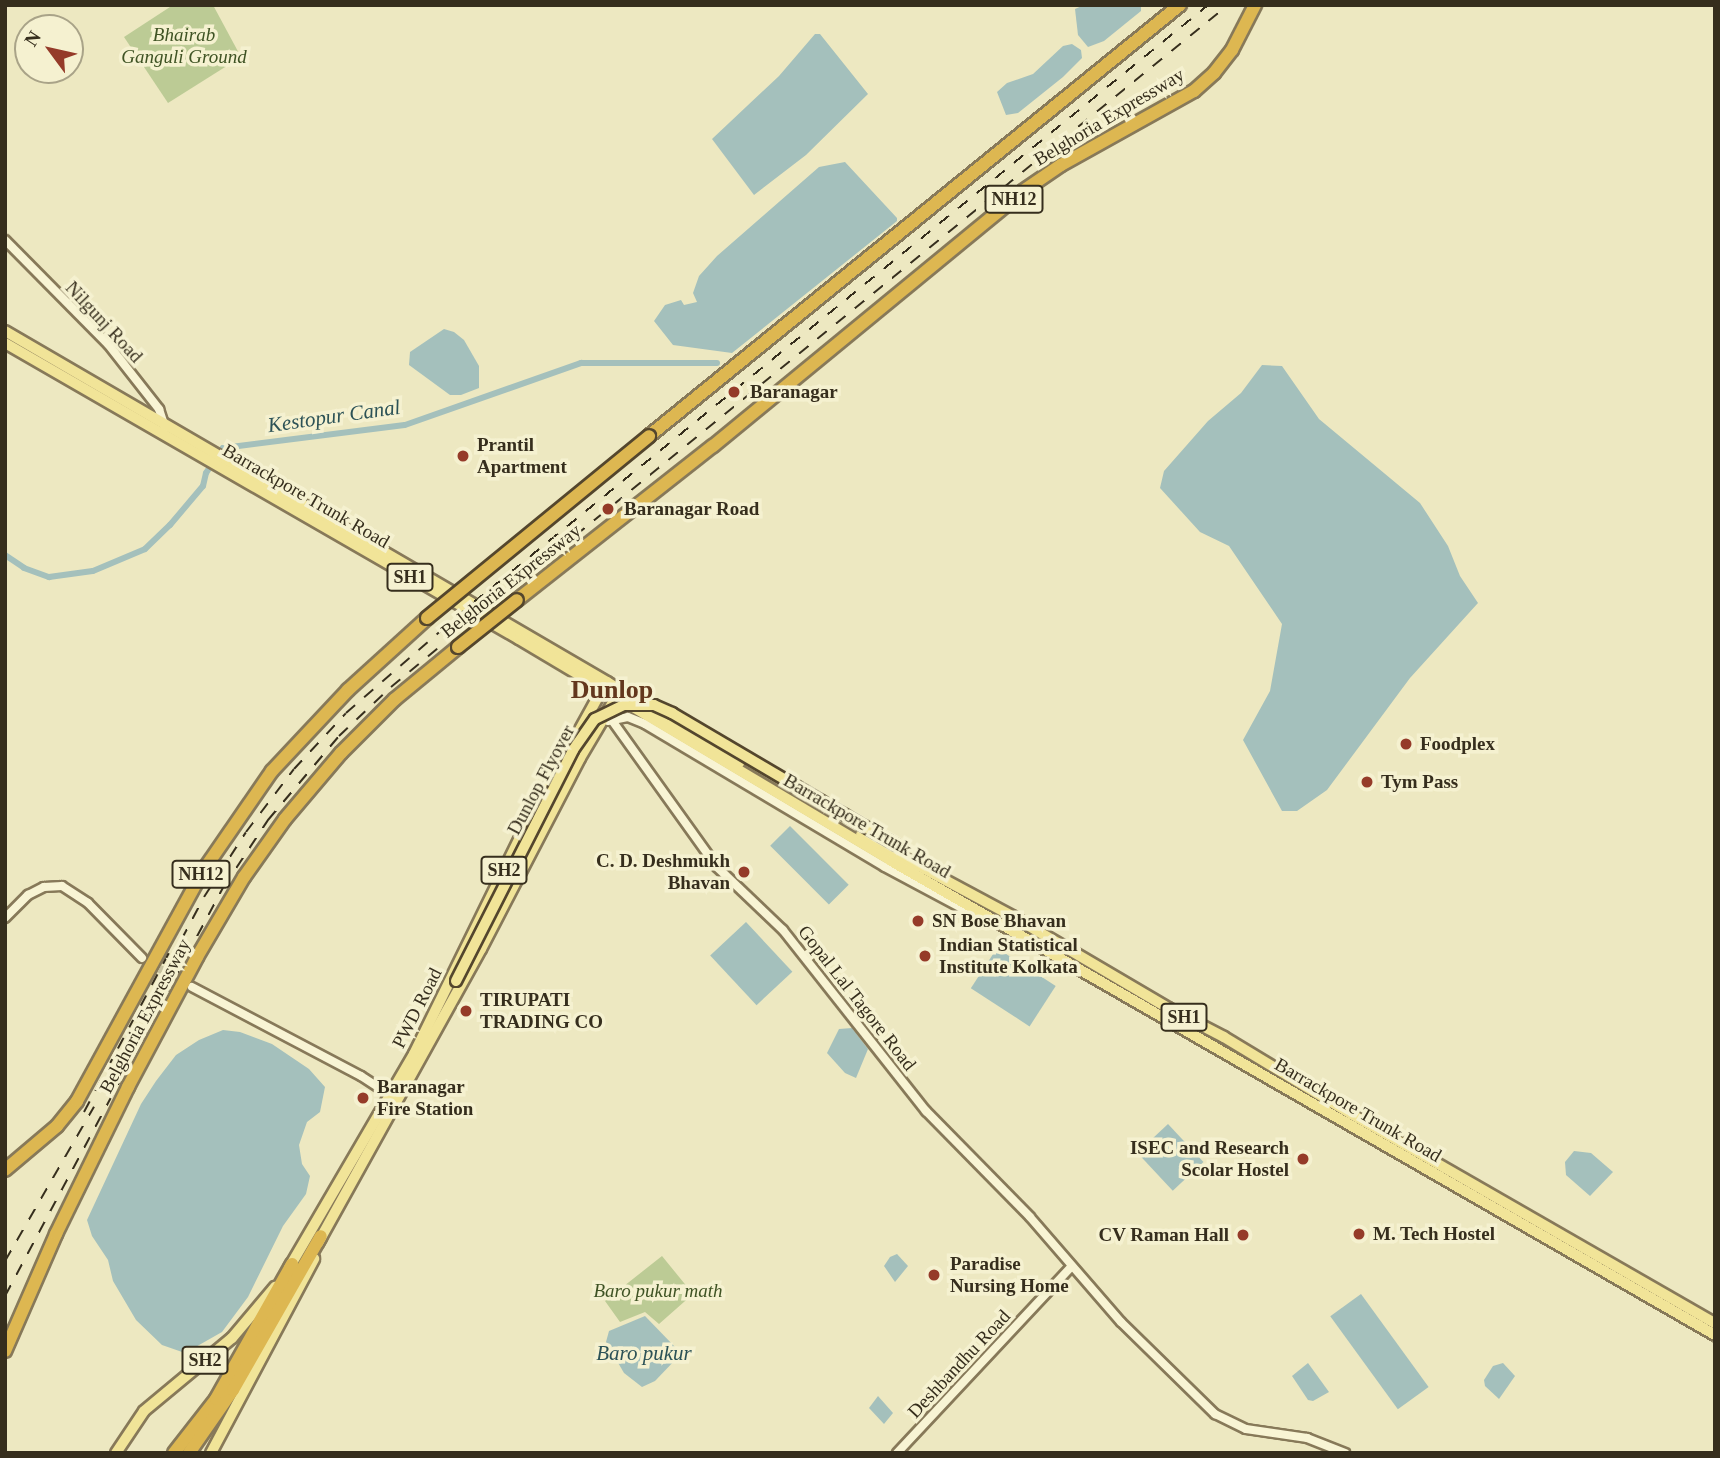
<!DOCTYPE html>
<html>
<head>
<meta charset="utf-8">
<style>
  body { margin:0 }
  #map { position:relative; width:1720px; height:1458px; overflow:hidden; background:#ede8c1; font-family:"Times New Roman",serif }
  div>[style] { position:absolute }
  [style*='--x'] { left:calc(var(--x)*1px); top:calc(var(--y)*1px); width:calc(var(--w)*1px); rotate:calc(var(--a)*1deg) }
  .green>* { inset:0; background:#bccb95 }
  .water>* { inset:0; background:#a4c0bc; transform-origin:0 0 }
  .canal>* { height:6px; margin:-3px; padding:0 3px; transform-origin:3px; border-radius:3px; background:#a4c0bc }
  .minor-tunnel>* { height:8px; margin-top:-4px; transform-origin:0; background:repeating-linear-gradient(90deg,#c8c3a0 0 8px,transparent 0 12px) }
  .roads { filter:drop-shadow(2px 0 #877959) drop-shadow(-2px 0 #877959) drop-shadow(0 2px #877959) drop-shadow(0 -2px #877959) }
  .minor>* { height:8px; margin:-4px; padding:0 4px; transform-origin:4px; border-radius:4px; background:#f8f4d4 }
  .major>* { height:10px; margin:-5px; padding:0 5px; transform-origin:5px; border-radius:5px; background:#f1e498 }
  .highway>* { height:12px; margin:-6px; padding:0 6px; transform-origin:6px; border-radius:6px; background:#ddb751 }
  .rail>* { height:2px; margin-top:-1px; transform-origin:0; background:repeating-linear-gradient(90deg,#362e1d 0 12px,transparent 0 24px) }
  .bridges { filter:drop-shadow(2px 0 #54462d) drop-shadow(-2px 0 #54462d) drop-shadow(0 2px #54462d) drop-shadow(0 -2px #54462d) }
  .major-bridge>* { height:10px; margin:-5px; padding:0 5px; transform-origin:5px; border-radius:5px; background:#f1e498 }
  .highway-bridge>* { height:12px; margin:-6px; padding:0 6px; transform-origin:6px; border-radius:6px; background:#ddb751 }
  .dots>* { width:19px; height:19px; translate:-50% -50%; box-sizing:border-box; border:4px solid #f5f1d0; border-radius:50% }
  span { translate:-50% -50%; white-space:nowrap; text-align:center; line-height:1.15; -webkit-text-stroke:7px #f5f1d0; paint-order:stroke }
  .shield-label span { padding:2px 5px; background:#f5f1d0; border:2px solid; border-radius:5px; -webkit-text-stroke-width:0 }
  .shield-label { font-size:18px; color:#362e1d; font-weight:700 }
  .park-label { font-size:19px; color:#3f5324; font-style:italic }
  .street-label { font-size:19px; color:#362e1d }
  .poi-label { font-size:19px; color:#362e1d; font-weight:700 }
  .left { translate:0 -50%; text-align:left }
  .right { translate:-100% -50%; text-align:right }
  .water-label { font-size:21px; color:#2c5256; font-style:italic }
  .district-label { font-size:26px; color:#63371d; font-weight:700 }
  .frame { position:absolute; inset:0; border:7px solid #362e1d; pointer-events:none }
  .north { position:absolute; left:14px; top:14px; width:70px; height:70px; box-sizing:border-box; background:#f5f1d0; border:2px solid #a9a388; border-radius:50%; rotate:303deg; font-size:19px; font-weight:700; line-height:28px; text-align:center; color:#362e1d }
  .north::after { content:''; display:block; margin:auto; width:24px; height:32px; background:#953b29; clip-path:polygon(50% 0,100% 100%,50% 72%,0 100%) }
</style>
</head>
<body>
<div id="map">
  <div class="green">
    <div style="clip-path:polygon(173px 5px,213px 5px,241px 57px,168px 103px,124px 37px)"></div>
    <div style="clip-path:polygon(662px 1256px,693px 1294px,659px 1324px,645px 1312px,620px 1322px,605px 1301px)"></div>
  </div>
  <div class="water">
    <div style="clip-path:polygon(1084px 5px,1136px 5px,1141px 7px,1141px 11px,1104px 41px,1088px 47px,1078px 35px,1075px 9px)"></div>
    <div style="clip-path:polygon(815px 34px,820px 34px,868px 94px,806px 155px,754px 195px,712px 139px,779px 76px)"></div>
    <div style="clip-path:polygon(1072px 44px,1081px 50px,1082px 58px,1063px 77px,1018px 113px,1006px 115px,997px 92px,1007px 83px,1033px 74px,1063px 46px)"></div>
    <div style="clip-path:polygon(845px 162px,897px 218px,897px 221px,732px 353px,673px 345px,654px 321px,665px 305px,681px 300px,684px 305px,697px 302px,693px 293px,699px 276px,717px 256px,819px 167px)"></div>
    <div style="clip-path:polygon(444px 329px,454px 332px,464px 340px,479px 366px,479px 388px,461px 395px,450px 395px,409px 365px,410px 352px)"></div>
    <div style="clip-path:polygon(1262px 365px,1282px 366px,1319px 419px,1420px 503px,1448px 546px,1460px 576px,1478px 603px,1410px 678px,1327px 790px,1297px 811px,1282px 811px,1243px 740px,1270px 691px,1282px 624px,1229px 546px,1200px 532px,1160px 488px,1164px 471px,1208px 421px,1241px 393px)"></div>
    <div style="left:790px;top:826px;width:83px;height:28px;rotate:45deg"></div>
    <div style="left:746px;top:922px;width:68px;height:49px;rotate:47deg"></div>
    <div style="left:997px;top:948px;width:70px;height:48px;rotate:33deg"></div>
    <div style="clip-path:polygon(852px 1028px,868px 1049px,856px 1078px,845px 1073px,827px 1053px,839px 1029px)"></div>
    <div style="clip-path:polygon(223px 1030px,240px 1032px,272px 1044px,309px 1069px,325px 1087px,320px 1112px,307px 1122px,299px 1145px,302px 1164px,310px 1176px,306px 1194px,283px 1226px,248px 1297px,222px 1332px,185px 1353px,162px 1345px,136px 1320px,113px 1281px,108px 1260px,92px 1236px,87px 1220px,141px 1104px,156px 1081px,176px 1055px,199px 1040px)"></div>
    <div style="left:1168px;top:1124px;width:52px;height:42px;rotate:47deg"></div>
    <div style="clip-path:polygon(1574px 1151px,1591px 1153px,1613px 1172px,1590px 1196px,1566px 1175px,1565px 1162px)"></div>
    <div style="clip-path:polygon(897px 1254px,908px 1266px,895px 1282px,884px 1266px,890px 1257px)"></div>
    <div style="left:1361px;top:1294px;width:115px;height:38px;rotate:54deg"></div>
    <div style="clip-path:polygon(645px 1316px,675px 1347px,678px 1357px,655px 1381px,642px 1387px,624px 1373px,606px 1342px,609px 1331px)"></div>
    <div style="clip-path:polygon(1308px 1363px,1329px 1392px,1313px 1401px,1308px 1400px,1292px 1376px)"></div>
    <div style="clip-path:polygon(1503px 1363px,1515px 1376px,1499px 1399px,1485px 1386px,1484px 1380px,1493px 1366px)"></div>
    <div style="clip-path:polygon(878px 1396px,893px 1413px,884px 1424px,869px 1408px)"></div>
  </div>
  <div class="canal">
    <div style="--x:5;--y:555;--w:23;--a:34"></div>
    <div style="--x:24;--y:568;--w:27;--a:20"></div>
    <div style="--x:49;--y:577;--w:44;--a:-7.8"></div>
    <div style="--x:93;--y:571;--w:56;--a:-22.9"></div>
    <div style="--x:145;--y:549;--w:35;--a:-44"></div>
    <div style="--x:170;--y:525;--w:51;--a:-49.8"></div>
    <div style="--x:203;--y:486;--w:13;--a:-77"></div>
    <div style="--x:206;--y:473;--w:30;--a:-56"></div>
    <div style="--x:223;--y:448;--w:183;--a:-7.2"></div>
    <div style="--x:405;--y:425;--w:187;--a:-19.4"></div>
    <div style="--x:581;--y:363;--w:136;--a:0"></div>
  </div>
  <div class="minor-tunnel">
    <div style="--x:149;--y:963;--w:43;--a:28.9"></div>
  </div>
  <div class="roads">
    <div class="minor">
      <div style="--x:5;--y:240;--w:146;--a:45.3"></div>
      <div style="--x:108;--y:344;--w:83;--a:51.9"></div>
      <div style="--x:159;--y:409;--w:20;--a:72"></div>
      <div style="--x:611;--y:719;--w:182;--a:54.4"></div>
      <div style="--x:717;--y:867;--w:91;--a:43.7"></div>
      <div style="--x:783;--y:930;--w:231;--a:51.7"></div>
      <div style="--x:926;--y:1111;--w:148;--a:45.5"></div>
      <div style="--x:1030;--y:1217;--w:139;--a:49.1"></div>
      <div style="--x:1121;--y:1322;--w:132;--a:44.4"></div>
      <div style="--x:1215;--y:1414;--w:34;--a:26"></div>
      <div style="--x:1246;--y:1429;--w:62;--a:8.4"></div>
      <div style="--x:1307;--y:1438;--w:41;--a:21.5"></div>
      <div style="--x:608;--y:721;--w:20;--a:-11"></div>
      <div style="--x:628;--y:717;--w:18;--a:22"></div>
      <div style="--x:645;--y:724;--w:279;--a:30.8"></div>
      <div style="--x:885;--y:867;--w:93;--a:28.2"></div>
      <div style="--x:5;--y:918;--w:33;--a:-45"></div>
      <div style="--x:28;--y:895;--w:18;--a:-27"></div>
      <div style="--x:44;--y:887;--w:18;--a:-3"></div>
      <div style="--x:62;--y:886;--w:31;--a:33"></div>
      <div style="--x:88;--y:903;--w:77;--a:45.5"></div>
      <div style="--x:192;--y:987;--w:191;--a:27.8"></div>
      <div style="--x:361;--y:1076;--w:37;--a:33"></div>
      <div style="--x:897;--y:1453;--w:256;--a:-46.9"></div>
    </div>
    <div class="major">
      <div style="--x:5;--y:331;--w:697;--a:30.24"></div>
      <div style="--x:607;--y:682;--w:155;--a:31.5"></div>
      <div style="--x:5;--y:343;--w:593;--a:29.94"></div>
      <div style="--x:519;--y:639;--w:433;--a:30.8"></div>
      <div style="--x:891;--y:861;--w:951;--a:29.91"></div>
      <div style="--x:861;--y:835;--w:171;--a:28.2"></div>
      <div style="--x:1012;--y:916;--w:181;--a:30.5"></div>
      <div style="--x:1168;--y:1008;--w:63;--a:27.4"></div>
      <div style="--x:1224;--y:1037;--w:149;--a:31.2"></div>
      <div style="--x:1351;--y:1114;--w:420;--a:29.9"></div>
      <div style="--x:318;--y:1243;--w:336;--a:-61"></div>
      <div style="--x:481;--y:949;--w:215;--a:-62.6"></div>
      <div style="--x:580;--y:758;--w:77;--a:-59.4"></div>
      <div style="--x:289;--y:1268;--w:248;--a:-59.7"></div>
      <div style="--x:414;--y:1054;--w:238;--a:-63.9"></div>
      <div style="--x:519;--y:840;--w:176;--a:-61.1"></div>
      <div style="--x:116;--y:1453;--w:50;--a:-56.3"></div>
      <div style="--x:144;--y:1411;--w:114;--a:-39.7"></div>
      <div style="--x:232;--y:1338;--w:67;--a:-49.9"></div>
      <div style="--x:211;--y:1453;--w:220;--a:-62"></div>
    </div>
    <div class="highway">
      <div style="--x:649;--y:436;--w:684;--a:-39.07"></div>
      <div style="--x:517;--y:600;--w:249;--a:-38.2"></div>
      <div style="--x:713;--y:446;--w:401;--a:-39.4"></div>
      <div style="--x:1023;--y:191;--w:46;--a:-34.4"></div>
      <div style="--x:1061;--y:165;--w:152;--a:-29.1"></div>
      <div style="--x:1194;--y:91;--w:27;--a:-42"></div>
      <div style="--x:1214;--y:73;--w:29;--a:-52"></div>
      <div style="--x:1232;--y:50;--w:51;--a:-62.9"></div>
      <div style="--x:5;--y:1170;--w:68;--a:-40.2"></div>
      <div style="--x:57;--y:1126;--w:32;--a:-51"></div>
      <div style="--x:77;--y:1101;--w:262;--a:-61.3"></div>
      <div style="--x:203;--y:871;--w:121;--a:-55.4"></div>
      <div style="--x:272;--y:771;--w:111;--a:-46.8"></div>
      <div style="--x:348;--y:690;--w:107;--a:-42.3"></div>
      <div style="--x:5;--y:1351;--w:128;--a:-66.4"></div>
      <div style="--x:56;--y:1234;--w:164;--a:-63.9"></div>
      <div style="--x:128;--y:1087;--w:147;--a:-62"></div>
      <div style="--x:197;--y:957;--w:93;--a:-59.6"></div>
      <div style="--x:244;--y:877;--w:71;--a:-54.7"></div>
      <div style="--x:285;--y:819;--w:87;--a:-49.7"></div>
      <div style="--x:341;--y:753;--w:76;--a:-45"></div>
      <div style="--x:395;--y:699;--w:82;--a:-39.5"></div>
      <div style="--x:174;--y:1453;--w:68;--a:-52.1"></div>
      <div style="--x:216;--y:1399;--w:155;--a:-60.6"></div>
      <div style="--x:189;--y:1453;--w:77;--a:-55.1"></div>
      <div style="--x:233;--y:1390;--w:177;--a:-60.3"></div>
    </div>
  </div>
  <div class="rail">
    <div style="--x:170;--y:961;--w:72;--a:-62"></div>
    <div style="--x:204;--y:897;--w:77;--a:-57.1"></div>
    <div style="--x:246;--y:832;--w:79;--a:-52.7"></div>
    <div style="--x:294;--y:769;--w:76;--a:-47.1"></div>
    <div style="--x:346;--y:713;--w:169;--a:-40.9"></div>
    <div style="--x:474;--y:602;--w:946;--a:-39.12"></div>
    <div style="--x:84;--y:1112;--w:185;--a:-61.9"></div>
    <div style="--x:5;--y:1261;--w:178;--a:-60"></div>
    <div style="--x:5;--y:1296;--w:463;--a:-61.9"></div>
    <div style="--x:223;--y:888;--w:82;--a:-56.5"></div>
    <div style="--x:268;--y:820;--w:110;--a:-49.8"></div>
    <div style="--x:339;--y:736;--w:71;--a:-43.3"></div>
    <div style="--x:391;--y:687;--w:143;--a:-39.6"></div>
    <div style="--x:501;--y:596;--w:937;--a:-39.11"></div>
  </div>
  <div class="bridges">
    <div class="major-bridge">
      <div style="--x:456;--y:981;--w:259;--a:-63.1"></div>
      <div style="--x:573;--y:750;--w:38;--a:-55"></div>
      <div style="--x:595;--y:719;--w:32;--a:-26"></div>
      <div style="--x:624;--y:705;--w:30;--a:0"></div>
      <div style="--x:654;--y:705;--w:20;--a:24"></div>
      <div style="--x:672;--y:713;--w:260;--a:30.5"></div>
    </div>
    <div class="highway-bridge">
      <div style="--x:427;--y:618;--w:287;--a:-39.3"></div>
      <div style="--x:458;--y:647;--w:75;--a:-38.5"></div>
    </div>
  </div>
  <div class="dots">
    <div style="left:734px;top:392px;background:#953b29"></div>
    <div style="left:463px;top:456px;background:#953b29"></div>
    <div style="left:608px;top:509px;background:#953b29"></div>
    <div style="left:1406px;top:744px;background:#953b29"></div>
    <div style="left:1367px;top:782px;background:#953b29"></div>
    <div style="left:744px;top:872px;background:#953b29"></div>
    <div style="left:918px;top:921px;background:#953b29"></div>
    <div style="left:925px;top:956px;background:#953b29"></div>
    <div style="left:466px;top:1011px;background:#953b29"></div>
    <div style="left:363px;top:1098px;background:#953b29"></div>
    <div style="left:1303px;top:1159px;background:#953b29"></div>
    <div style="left:1359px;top:1234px;background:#953b29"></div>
    <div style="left:1243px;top:1235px;background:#953b29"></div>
    <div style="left:934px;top:1275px;background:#953b29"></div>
  </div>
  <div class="shield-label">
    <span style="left:1014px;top:199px">NH12</span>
    <span style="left:410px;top:577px">SH1</span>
    <span style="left:504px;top:870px">SH2</span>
    <span style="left:201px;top:874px">NH12</span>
    <span style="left:1184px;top:1017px">SH1</span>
    <span style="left:205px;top:1360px">SH2</span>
  </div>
  <div class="park-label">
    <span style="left:184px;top:46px">Bhairab<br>Ganguli Ground</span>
    <span style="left:658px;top:1291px">Baro pukur math</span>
  </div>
  <div class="street-label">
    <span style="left:1109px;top:117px;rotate:-31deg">Belghoria Expressway</span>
    <span style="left:104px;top:322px;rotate:47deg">Nilgunj Road</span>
    <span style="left:306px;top:496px;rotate:30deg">Barrackpore Trunk Road</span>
    <span style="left:511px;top:581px;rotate:-38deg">Belghoria Expressway</span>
    <span style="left:541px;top:780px;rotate:-62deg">Dunlop Flyover</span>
    <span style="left:867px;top:826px;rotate:30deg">Barrackpore Trunk Road</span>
    <span style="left:857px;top:998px;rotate:52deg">Gopal Lal Tagore Road</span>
    <span style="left:417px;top:1008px;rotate:-63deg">PWD Road</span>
    <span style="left:145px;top:1016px;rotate:-62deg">Belghoria Expressway</span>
    <span style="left:1358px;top:1110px;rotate:30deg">Barrackpore Trunk Road</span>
    <span style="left:959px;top:1364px;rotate:-47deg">Deshbandhu Road</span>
  </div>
  <div class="poi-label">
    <span class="left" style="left:750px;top:392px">Baranagar</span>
    <span class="left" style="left:477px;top:456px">Prantil<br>Apartment</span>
    <span class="left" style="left:624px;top:509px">Baranagar Road</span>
    <span class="left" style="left:1420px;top:744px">Foodplex</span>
    <span class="left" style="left:1381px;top:782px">Tym Pass</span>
    <span class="right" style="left:730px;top:872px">C. D. Deshmukh<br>Bhavan</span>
    <span class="left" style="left:932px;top:921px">SN Bose Bhavan</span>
    <span class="left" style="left:939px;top:956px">Indian Statistical<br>Institute Kolkata</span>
    <span class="left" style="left:480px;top:1011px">TIRUPATI<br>TRADING CO</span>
    <span class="left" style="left:377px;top:1098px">Baranagar<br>Fire Station</span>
    <span class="right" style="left:1289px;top:1159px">ISEC and Research<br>Scolar Hostel</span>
    <span class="left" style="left:1373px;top:1234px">M. Tech Hostel</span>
    <span class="right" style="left:1229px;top:1235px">CV Raman Hall</span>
    <span class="left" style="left:950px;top:1275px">Paradise<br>Nursing Home</span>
  </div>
  <div class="water-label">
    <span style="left:334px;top:416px;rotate:-8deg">Kestopur Canal</span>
    <span style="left:644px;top:1353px">Baro pukur</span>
  </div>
  <div class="district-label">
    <span style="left:612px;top:690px">Dunlop</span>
  </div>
  <div class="frame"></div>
  <div class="north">N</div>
</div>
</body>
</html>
